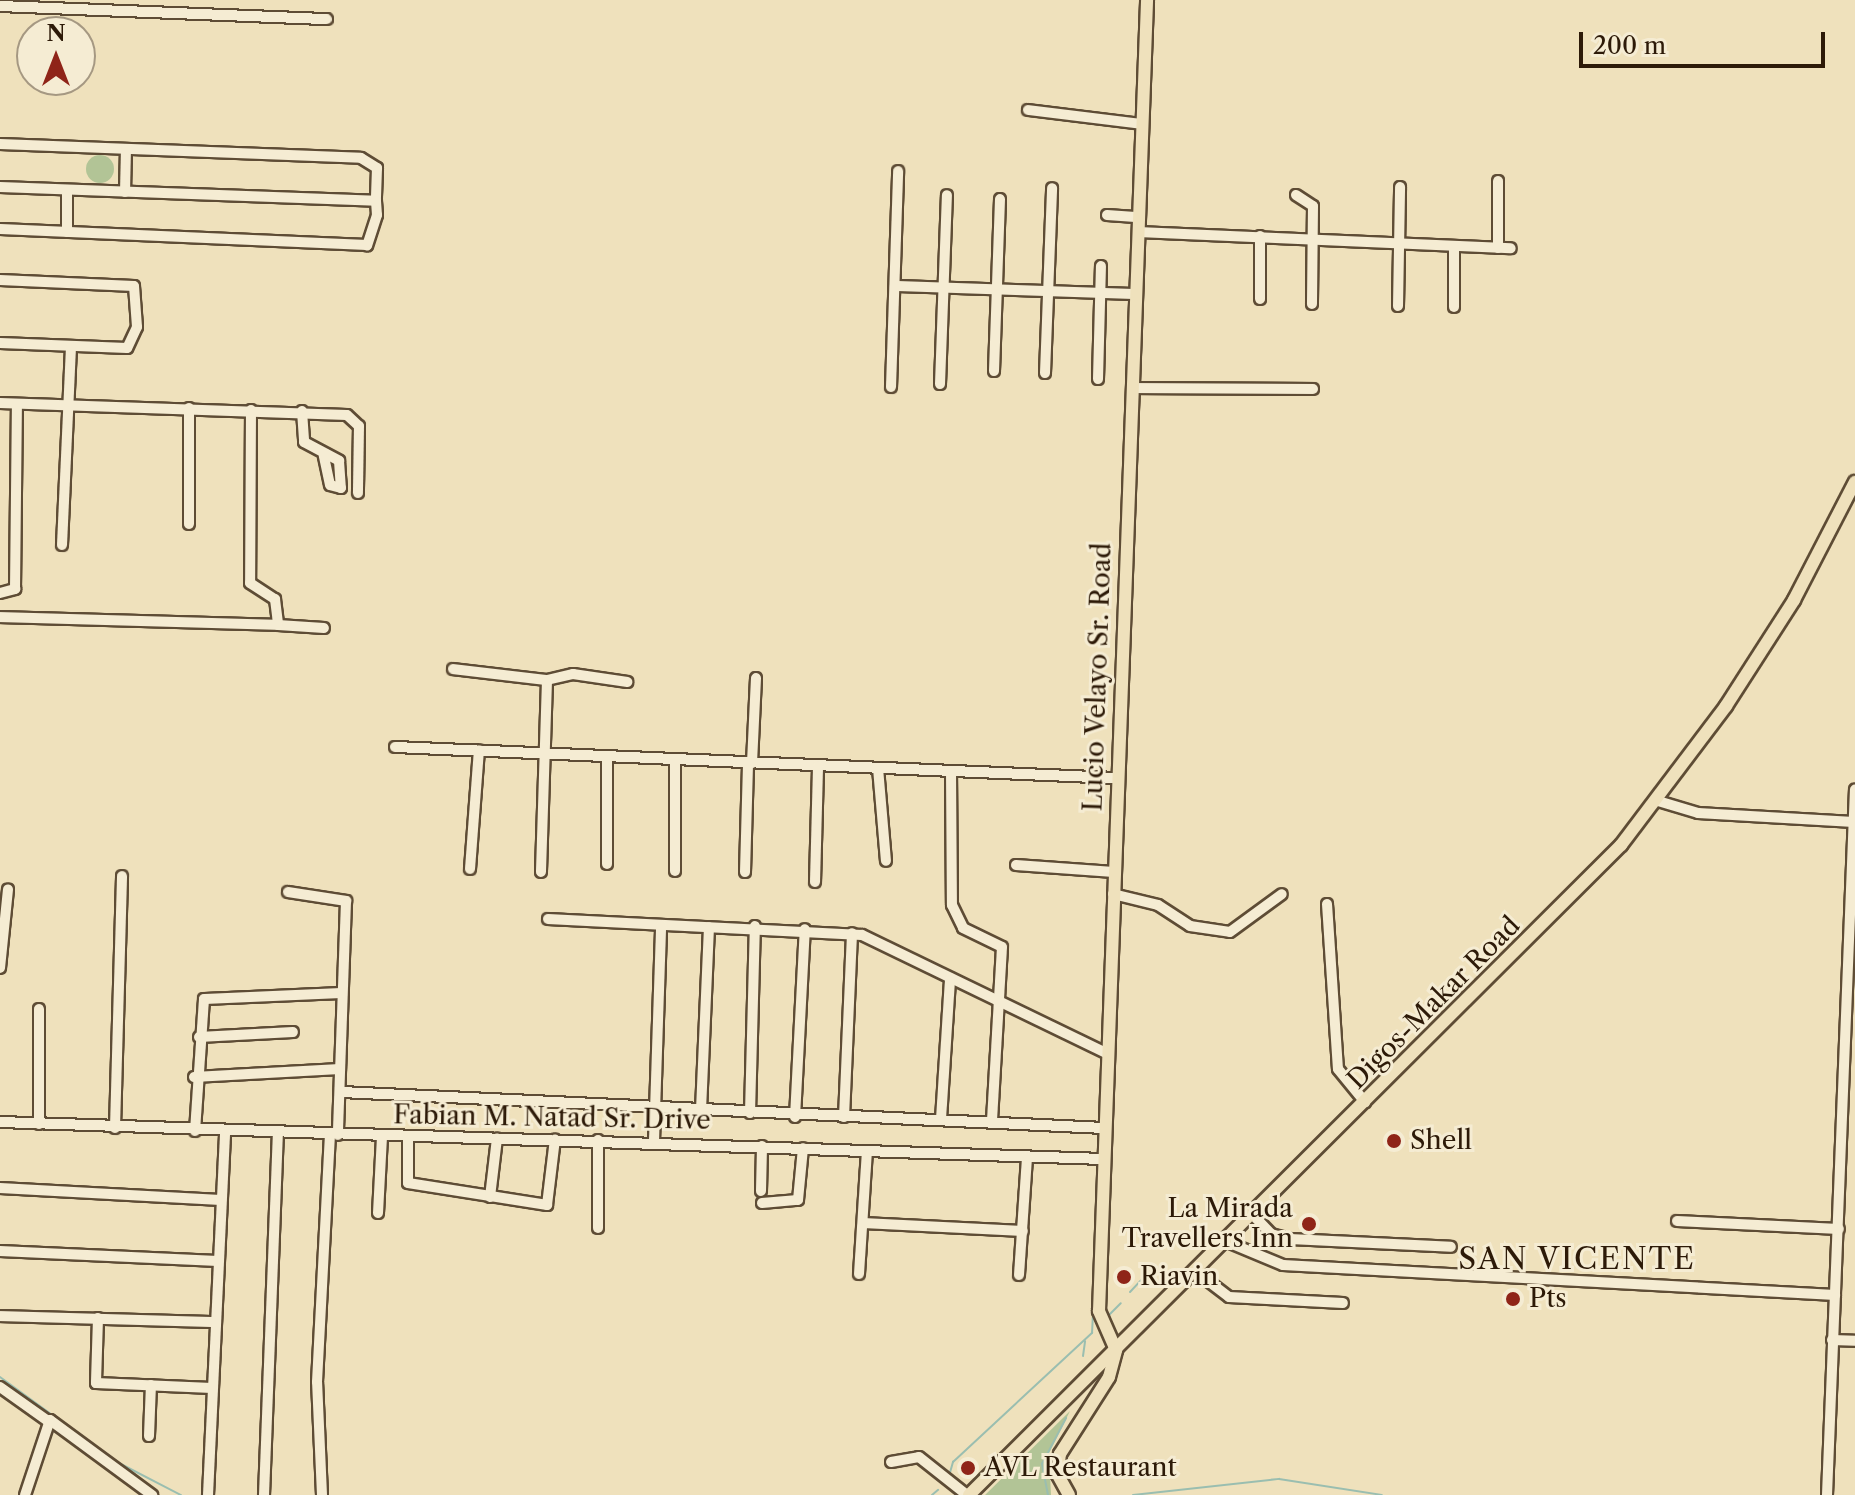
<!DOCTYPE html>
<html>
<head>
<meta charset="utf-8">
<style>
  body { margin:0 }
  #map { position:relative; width:1855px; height:1495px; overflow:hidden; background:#efe1bc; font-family:"Libre Caslon Text",serif }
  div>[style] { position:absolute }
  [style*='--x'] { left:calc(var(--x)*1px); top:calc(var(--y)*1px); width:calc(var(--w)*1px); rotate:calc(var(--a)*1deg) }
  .green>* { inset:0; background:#b2c496 }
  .round { border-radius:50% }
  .stream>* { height:2px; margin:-1px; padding:0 1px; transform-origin:1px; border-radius:1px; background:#9abeb0 }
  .roads { filter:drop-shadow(2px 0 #5e4c35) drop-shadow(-2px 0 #5e4c35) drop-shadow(0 2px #5e4c35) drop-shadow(0 -2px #5e4c35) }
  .minor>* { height:10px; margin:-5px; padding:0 5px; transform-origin:5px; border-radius:5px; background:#f5ecd3 }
  .major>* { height:12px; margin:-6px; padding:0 6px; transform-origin:6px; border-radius:6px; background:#efe1bc }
  .dots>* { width:22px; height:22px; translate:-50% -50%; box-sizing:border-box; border:4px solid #f5ecd3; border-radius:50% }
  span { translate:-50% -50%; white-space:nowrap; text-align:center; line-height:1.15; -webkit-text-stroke:6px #f5ecd3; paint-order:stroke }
  .street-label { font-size:26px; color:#2d1a08 }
  .poi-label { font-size:26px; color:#2d1a08 }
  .left { translate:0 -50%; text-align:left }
  .right { translate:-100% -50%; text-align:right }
  .quarter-label { font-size:30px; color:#2d1a08; letter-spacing:2px }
  .north { position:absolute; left:16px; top:16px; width:80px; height:80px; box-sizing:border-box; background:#f5ecd3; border:2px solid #a59882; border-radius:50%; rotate:0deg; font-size:22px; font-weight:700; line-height:32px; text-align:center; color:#2d1a08 }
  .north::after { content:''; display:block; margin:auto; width:28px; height:36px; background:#8f2418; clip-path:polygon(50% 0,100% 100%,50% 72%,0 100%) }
  .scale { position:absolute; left:1579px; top:32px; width:246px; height:36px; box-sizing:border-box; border:4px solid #2d1a08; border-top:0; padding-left:10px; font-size:24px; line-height:28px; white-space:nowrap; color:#2d1a08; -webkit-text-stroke:6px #f5ecd3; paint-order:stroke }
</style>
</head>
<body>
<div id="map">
  <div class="green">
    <div class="round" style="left:86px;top:155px;width:28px;height:28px"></div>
    <div style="clip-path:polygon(1070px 1411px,1049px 1453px,1051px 1495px,985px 1495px)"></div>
  </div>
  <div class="stream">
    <div style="--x:1102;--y:1039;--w:101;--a:-87.2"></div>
    <div style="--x:1101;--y:1082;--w:23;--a:-88"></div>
    <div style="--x:1130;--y:1292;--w:18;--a:-47"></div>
    <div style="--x:1108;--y:1316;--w:18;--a:-45"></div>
    <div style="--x:1083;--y:1356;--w:15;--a:-82"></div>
    <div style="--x:0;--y:1377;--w:145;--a:36"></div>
    <div style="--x:117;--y:1462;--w:72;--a:27.3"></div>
    <div style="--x:949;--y:1476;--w:15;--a:-74"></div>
    <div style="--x:953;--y:1462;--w:190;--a:-42.9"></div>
    <div style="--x:1092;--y:1333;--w:22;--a:-87"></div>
    <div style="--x:932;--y:1495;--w:8;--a:-40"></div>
    <div style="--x:1048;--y:1495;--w:32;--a:-101"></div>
    <div style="--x:1042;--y:1464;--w:52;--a:-62.4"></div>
    <div style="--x:1133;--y:1495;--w:147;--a:-6.3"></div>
    <div style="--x:1279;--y:1479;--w:104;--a:8.8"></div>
  </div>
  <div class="roads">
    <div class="minor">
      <div style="--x:0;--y:6;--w:327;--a:2.3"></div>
      <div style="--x:1028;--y:110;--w:115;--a:7"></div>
      <div style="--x:0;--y:144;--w:361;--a:2.2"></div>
      <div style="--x:361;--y:158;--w:19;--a:32"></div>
      <div style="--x:377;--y:168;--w:33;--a:92"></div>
      <div style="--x:1498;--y:181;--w:67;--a:90"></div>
      <div style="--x:0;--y:187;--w:376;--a:2.1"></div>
      <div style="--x:376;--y:201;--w:14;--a:86"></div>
      <div style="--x:377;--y:215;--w:32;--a:108"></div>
      <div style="--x:367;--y:245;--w:367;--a:-177.5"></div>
      <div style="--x:67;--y:190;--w:42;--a:90"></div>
      <div style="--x:125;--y:192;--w:43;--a:-88.7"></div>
      <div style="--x:1296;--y:195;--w:20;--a:33"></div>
      <div style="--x:1313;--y:206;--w:98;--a:90.6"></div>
      <div style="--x:1107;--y:215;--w:32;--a:4"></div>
      <div style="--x:1138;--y:232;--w:373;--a:2.5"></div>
      <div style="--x:1260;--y:236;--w:63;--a:90"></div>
      <div style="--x:0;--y:280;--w:134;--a:2.6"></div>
      <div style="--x:134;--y:286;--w:41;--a:85.8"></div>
      <div style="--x:137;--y:327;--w:23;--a:115"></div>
      <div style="--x:127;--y:348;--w:127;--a:-177.7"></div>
      <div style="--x:895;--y:286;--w:241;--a:1.9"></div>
      <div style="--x:1398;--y:306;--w:119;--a:-89"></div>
      <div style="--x:1454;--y:307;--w:61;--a:-90"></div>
      <div style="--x:994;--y:371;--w:172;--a:-88"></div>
      <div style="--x:1045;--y:373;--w:185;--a:-87.8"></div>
      <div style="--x:1098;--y:379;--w:113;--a:-88.5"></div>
      <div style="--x:940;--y:384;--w:189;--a:-87.9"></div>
      <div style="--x:891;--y:387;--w:216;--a:-88.1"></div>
      <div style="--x:1132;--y:388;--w:181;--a:0.3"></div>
      <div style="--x:0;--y:403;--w:347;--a:2"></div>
      <div style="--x:347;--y:415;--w:16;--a:43"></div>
      <div style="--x:359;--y:426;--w:67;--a:90.9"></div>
      <div style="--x:251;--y:410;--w:173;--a:90.3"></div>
      <div style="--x:250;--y:583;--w:30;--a:33"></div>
      <div style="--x:275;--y:599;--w:26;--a:83"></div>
      <div style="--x:278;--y:625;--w:46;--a:3.7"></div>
      <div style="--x:302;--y:411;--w:31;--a:86"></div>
      <div style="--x:304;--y:442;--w:40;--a:28"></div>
      <div style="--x:339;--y:461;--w:27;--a:86"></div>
      <div style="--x:341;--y:488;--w:11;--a:-165"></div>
      <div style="--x:330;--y:485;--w:30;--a:-102"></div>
      <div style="--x:189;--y:524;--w:116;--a:-90"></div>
      <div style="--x:62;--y:545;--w:199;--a:-87.4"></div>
      <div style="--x:0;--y:593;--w:16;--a:-15"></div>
      <div style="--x:15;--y:589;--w:185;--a:-89.4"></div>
      <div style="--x:0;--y:617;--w:278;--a:1.6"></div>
      <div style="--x:453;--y:669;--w:95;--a:6.7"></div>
      <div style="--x:547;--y:680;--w:192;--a:91.8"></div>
      <div style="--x:547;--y:680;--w:27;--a:-13"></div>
      <div style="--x:573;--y:674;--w:55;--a:8.4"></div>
      <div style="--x:395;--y:747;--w:722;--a:2.46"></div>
      <div style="--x:607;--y:757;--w:107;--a:90"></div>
      <div style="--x:752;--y:763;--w:85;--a:-87.3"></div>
      <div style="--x:878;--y:768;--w:93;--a:85.1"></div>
      <div style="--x:951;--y:771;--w:134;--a:89.6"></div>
      <div style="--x:952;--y:905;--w:25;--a:64"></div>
      <div style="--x:963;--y:928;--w:43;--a:26"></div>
      <div style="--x:1002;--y:947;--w:176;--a:93.3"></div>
      <div style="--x:1658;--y:801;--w:42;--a:16.7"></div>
      <div style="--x:1698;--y:813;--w:156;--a:3.3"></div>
      <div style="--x:1016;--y:865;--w:98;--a:4.1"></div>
      <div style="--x:470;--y:869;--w:119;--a:-85.7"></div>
      <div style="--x:675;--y:871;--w:111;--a:-90"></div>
      <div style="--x:745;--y:872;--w:109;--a:-88.4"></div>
      <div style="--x:815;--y:882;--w:116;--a:-88.5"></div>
      <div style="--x:288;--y:892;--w:59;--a:8.8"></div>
      <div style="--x:346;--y:901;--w:234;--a:92"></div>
      <div style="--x:1113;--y:894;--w:46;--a:13.7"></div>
      <div style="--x:1158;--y:905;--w:38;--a:33"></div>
      <div style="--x:1190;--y:926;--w:40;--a:8.5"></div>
      <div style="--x:1230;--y:932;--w:64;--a:-36.2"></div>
      <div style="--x:1327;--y:904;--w:165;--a:86.2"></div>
      <div style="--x:1338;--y:1069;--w:43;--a:50.7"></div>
      <div style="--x:548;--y:919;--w:314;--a:2.9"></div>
      <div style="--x:862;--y:935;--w:273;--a:25.8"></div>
      <div style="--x:0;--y:968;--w:79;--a:-84.2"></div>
      <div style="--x:199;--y:1037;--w:94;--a:-3"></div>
      <div style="--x:194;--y:1077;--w:146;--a:-3.1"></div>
      <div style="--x:341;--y:1092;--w:765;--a:2.7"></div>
      <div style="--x:701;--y:1110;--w:183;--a:-87.5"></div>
      <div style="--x:750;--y:1113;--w:187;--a:-88.5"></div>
      <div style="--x:795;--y:1117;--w:188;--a:-87"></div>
      <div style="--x:844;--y:1117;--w:184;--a:-87.5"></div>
      <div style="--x:941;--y:1119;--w:141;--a:-86.3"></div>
      <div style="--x:0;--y:1122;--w:1105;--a:1.92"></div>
      <div style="--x:39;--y:1124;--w:115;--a:-90"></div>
      <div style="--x:115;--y:1128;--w:252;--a:-88.4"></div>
      <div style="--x:195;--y:1131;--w:132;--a:-86.1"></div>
      <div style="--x:204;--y:999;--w:138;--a:-2.5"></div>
      <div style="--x:408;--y:1136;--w:47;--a:90"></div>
      <div style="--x:408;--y:1183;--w:141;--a:9"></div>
      <div style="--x:547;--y:1205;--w:66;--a:-83.1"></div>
      <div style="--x:654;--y:1141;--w:216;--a:-88.1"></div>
      <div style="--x:0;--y:1188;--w:221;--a:3.1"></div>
      <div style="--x:761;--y:1191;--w:45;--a:-88.7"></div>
      <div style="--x:490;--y:1197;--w:59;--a:-83.2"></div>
      <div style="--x:762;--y:1203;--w:36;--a:-5"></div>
      <div style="--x:798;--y:1200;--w:52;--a:-84.5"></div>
      <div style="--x:378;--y:1213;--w:77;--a:-87"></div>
      <div style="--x:1252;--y:1214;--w:28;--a:46"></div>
      <div style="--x:1271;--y:1234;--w:20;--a:15"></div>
      <div style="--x:1290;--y:1239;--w:161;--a:2.8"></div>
      <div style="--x:1677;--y:1221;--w:162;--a:2.8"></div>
      <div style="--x:863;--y:1223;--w:160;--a:2.9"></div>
      <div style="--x:598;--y:1228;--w:88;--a:-90"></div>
      <div style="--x:1225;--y:1241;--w:63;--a:22.5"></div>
      <div style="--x:1283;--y:1265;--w:553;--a:3.11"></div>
      <div style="--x:0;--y:1251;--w:218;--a:2.6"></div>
      <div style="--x:1195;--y:1271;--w:43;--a:37.4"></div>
      <div style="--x:1229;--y:1297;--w:114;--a:3"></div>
      <div style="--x:859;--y:1274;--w:123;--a:-86.3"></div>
      <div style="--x:1019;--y:1275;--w:118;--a:-86.1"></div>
      <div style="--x:0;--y:1316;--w:215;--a:1.6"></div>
      <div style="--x:98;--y:1318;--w:65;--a:91.8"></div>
      <div style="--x:96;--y:1383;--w:116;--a:2.5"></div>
      <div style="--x:1832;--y:1340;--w:23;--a:2"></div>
      <div style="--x:0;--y:1387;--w:59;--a:35.3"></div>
      <div style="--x:149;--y:1436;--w:51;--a:-87.8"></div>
      <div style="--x:891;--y:1462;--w:28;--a:-10"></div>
      <div style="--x:919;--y:1457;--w:61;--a:38.4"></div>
      <div style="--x:25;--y:1495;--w:79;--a:-71.6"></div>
      <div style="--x:50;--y:1420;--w:127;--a:36.3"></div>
      <div style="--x:208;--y:1495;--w:363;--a:-87.3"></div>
      <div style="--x:264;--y:1495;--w:361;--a:-87.8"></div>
      <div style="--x:322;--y:1495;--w:113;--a:-92.5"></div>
      <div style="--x:317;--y:1382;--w:247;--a:-87"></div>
      <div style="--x:1827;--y:1495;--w:706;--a:-87.73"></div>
    </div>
    <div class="major">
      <div style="--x:1116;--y:1350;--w:43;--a:-113.6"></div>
      <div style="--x:1099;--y:1311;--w:1312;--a:-87.9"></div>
      <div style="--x:969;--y:1495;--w:921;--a:-44.91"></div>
      <div style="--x:1621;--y:845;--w:174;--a:-52.9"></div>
      <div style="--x:1726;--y:706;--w:126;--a:-57.3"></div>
      <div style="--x:1794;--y:600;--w:133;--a:-62.7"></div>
      <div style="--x:1069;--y:1495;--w:23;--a:-119"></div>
      <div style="--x:1058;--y:1475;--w:21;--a:-85"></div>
      <div style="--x:1060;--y:1454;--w:91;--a:-57.5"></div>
      <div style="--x:1109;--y:1377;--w:28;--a:-75"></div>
    </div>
  </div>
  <div class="dots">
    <div style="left:1394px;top:1141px;background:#8f2418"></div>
    <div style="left:1309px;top:1224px;background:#8f2418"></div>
    <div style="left:1124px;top:1277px;background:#8f2418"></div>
    <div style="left:1513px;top:1299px;background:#8f2418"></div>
    <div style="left:968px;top:1468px;background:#8f2418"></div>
  </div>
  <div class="street-label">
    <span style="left:1098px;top:677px;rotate:-88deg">Lucio Velayo Sr. Road</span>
    <span style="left:1434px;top:1003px;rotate:-45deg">Digos-Makar Road</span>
    <span style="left:552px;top:1118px;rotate:1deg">Fabian M. Natad Sr. Drive</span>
  </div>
  <div class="poi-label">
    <span class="left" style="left:1410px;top:1141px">Shell</span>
    <span class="right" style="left:1293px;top:1224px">La Mirada<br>Travellers Inn</span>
    <span class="left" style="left:1140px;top:1277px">Riavin</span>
    <span class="left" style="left:1529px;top:1299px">Pts</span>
    <span class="left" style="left:984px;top:1468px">AVL Restaurant</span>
  </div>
  <div class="quarter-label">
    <span style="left:1577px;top:1259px">SAN VICENTE</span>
  </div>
  <div class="north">N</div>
  <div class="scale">200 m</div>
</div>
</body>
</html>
